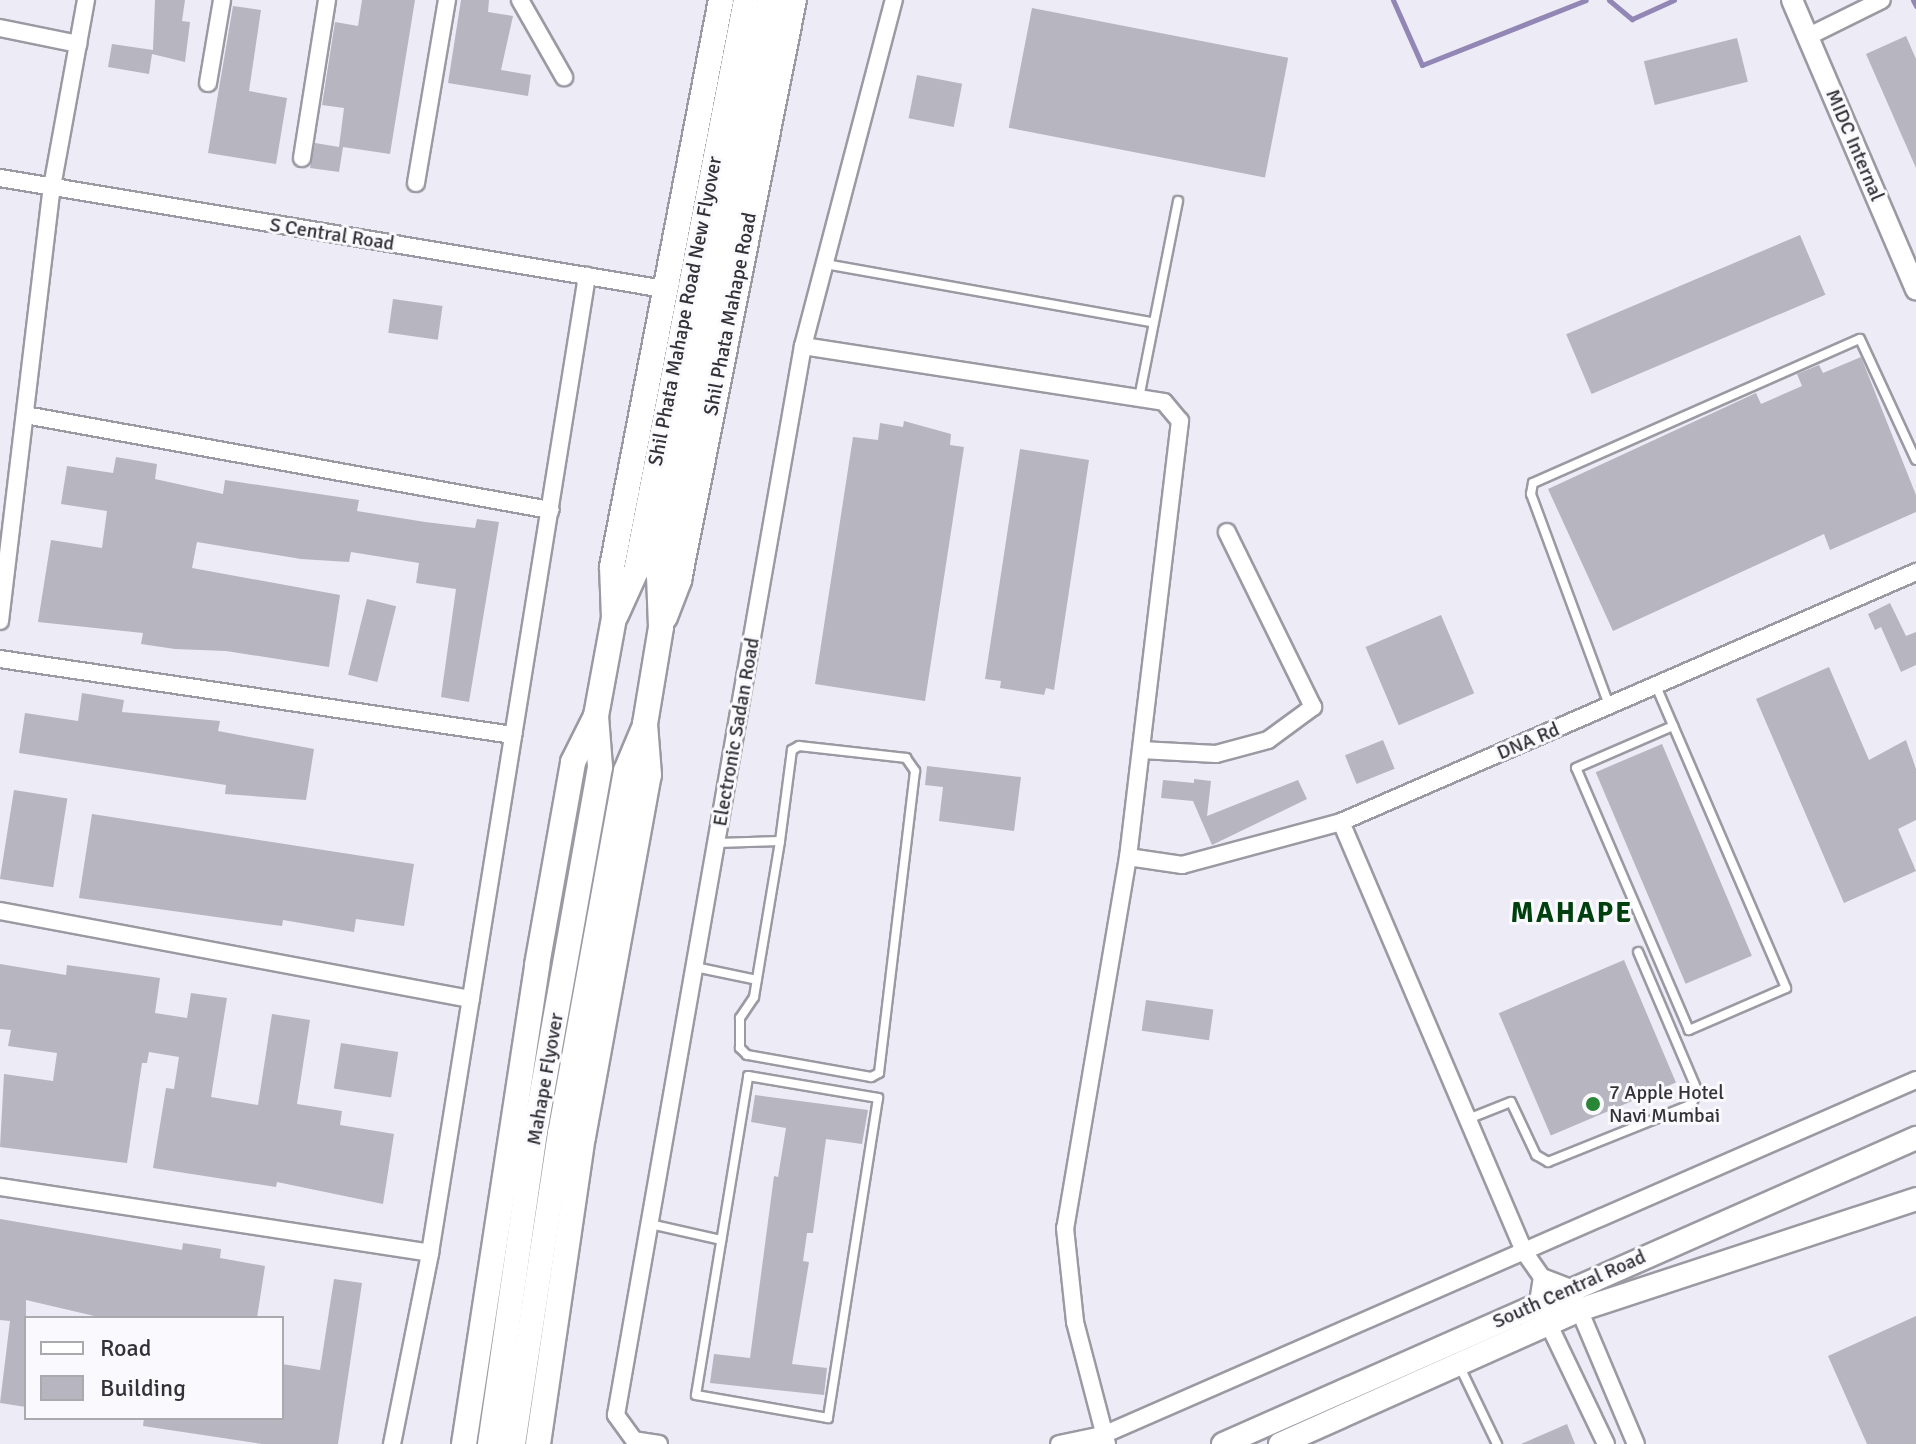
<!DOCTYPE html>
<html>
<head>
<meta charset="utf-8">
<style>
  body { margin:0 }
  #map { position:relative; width:1916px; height:1444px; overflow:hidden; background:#edebf5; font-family:Signika,sans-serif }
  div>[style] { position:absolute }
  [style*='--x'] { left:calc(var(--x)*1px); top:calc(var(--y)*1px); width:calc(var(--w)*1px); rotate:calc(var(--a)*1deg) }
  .stream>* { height:5px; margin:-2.5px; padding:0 2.5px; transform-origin:2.5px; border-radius:2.5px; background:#9287b4 }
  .building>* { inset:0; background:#b7b5bf; transform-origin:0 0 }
  .roads { filter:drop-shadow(2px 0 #9b99a2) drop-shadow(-2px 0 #9b99a2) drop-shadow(0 2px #9b99a2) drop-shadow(0 -2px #9b99a2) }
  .service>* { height:8px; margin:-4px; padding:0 4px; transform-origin:4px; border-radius:4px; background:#fff }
  .minor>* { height:16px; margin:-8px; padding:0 8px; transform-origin:8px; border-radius:8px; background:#fff }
  .tertiary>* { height:20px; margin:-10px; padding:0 10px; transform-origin:10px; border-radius:10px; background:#fff }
  .secondary>* { height:22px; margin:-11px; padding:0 11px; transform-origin:11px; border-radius:11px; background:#fff }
  .primary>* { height:24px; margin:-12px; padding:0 12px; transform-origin:12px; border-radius:12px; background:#fff }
  .dots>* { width:22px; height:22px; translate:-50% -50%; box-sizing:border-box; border:4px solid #fafafe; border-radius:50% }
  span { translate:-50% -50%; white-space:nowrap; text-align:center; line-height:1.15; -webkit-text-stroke:6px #fafafe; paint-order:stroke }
  .street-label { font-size:20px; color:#333236 }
  .poi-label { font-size:20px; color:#333236 }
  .left { translate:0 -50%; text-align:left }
  .district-label { font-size:28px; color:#00400e; font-weight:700; letter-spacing:2px }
  .legend { position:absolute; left:24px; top:1316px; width:260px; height:104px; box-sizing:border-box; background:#fafafe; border:2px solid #aaaaae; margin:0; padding:10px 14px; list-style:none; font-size:24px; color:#333236 }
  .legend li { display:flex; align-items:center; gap:16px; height:40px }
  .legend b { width:40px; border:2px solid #aaaaae }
</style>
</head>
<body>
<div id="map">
  <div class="stream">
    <div style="--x:1393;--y:0;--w:71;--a:66"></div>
    <div style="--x:1422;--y:65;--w:176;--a:-21.6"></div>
    <div style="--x:1609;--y:0;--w:30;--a:40"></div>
    <div style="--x:1632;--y:19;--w:46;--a:-24.3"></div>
    <div style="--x:1913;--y:0;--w:7;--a:63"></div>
  </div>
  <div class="building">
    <div style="clip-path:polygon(155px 0,185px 0,182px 21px,190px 22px,185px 62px,152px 54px,149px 74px,108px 67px,112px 44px,153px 50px)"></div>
    <div style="clip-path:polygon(362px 0,415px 0,390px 154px,343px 147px,339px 172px,310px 168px,315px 143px,339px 147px,344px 108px,322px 105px,335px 22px,358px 26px)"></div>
    <div style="clip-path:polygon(461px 0,489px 0,488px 12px,513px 16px,501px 70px,531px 75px,528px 96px,448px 83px)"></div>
    <div style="clip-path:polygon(233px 6px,261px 10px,249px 91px,287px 98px,276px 164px,208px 153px)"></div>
    <div style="left:1032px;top:8px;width:261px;height:122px;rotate:11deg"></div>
    <div style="clip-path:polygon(1906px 36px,1916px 59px,1916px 168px,1866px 54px)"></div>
    <div style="left:1737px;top:38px;width:45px;height:96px;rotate:76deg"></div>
    <div style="left:917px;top:75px;width:46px;height:44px;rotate:11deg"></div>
    <div style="left:1800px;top:235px;width:65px;height:254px;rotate:67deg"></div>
    <div style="left:393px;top:299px;width:50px;height:34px;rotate:8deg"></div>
    <div style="clip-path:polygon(1861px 357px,1916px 495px,1916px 512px,1830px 550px,1824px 534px,1613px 631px,1548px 489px,1756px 393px,1761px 404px,1802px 386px,1797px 374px,1819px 365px,1823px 373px)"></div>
    <div style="clip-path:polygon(904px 421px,951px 434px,950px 445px,964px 447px,925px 701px,815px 684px,853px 437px,878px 440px,880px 423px,903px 427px)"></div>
    <div style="clip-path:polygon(1020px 449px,1089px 460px,1054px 690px,1046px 688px,1044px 695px,1000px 688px,1001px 681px,985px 679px)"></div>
    <div style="clip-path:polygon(116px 457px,157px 464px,155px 479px,223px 494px,225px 480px,359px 500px,357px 511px,425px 522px,475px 528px,477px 519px,499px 522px,469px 702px,441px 697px,456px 589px,416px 583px,419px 563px,351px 552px,349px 562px,301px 559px,197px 542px,192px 568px,340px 595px,329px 667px,226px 651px,175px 649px,141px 644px,143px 633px,38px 622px,51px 540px,102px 548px,107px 511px,61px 504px,67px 466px,113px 473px)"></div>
    <div style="left:367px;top:599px;width:30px;height:78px;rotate:14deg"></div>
    <div style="clip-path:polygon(1890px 603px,1906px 636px,1916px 632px,1916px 665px,1901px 672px,1881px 627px,1875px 630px,1868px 614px)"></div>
    <div style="left:1441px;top:615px;width:85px;height:82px;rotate:67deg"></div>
    <div style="clip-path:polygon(1829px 667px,1869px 760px,1906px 740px,1916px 769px,1916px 820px,1898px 829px,1916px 871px,1844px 903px,1756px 699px)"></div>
    <div style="clip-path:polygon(82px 693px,124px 700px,122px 712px,220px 721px,218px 731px,314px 749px,306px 800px,225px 794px,226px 785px,19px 753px,25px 713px,78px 721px)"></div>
    <div style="left:1383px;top:740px;width:31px;height:41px;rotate:68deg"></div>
    <div style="left:1662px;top:744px;width:230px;height:72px;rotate:67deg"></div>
    <div style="clip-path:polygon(927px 766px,1021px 777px,1014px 831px,939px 821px,943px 787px,925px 785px)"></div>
    <div style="clip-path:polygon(1194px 779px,1211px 781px,1207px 816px,1298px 780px,1307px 799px,1212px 845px,1193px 801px,1161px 798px,1163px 780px,1194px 783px)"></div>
    <div style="left:14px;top:790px;width:54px;height:90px;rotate:9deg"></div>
    <div style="clip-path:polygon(92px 814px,414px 864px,404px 926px,356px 919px,354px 932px,283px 920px,282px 926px,79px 898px)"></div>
    <div style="left:1624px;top:960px;width:133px;height:136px;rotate:67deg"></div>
    <div style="clip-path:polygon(0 964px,66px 975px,67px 965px,160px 978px,155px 1013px,187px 1018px,191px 993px,227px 998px,211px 1097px,258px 1105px,272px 1014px,310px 1020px,297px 1104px,342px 1111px,340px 1125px,394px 1134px,383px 1204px,277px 1182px,276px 1187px,153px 1168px,166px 1088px,174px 1089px,179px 1057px,149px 1052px,147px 1063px,142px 1063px,127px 1163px,0 1147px,4px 1074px,53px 1081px,57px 1053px,8px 1046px,11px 1030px,0 1029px)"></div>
    <div style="left:1146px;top:1000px;width:68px;height:31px;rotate:8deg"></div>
    <div style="left:341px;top:1043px;width:58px;height:46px;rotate:9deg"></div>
    <div style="clip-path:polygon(755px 1095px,868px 1110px,862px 1144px,826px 1139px,813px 1233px,807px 1233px,803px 1261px,809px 1262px,792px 1364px,827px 1368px,824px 1395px,710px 1383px,714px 1354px,750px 1358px,774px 1176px,778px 1177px,786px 1128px,751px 1122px)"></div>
    <div style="clip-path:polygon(0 1219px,182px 1250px,183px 1243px,221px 1249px,220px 1258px,265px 1266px,257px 1318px,103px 1318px,26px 1300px,26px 1407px,0 1403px,10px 1321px,0 1320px)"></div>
    <div style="clip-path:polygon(334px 1279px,362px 1283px,338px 1444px,262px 1444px,143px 1426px,144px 1418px,282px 1418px,282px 1364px,320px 1370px)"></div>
    <div style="clip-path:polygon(1916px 1316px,1916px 1444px,1867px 1444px,1828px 1356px)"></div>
    <div style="clip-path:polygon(1567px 1424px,1575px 1444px,1521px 1444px)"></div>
  </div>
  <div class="roads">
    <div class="service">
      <div style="--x:825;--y:264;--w:331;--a:10.1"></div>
      <div style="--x:1139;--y:398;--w:201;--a:-78.8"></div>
      <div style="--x:1656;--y:686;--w:329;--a:66.7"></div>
      <div style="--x:1786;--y:988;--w:106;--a:156.6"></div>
      <div style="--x:1689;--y:1030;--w:285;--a:-113.3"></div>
      <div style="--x:1576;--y:768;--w:106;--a:-23.4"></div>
      <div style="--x:1609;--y:705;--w:225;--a:-110.3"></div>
      <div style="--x:1531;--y:494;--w:11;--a:-80"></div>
      <div style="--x:1533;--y:483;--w:357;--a:-23.8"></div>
      <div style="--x:1860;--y:339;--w:133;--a:65.2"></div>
      <div style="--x:717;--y:843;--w:63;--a:-1.8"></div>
      <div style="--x:780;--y:841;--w:92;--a:-82.5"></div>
      <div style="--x:792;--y:750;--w:8;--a:-30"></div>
      <div style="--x:799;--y:746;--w:108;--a:6.4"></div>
      <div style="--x:906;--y:758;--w:16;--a:55"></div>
      <div style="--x:915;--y:771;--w:304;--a:96.8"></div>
      <div style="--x:879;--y:1073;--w:9;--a:153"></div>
      <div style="--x:871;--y:1077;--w:126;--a:-169.9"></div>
      <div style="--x:747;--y:1055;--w:10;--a:-135"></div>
      <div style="--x:740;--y:1048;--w:30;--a:-90"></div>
      <div style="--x:740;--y:1018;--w:25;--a:-56"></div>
      <div style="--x:754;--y:997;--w:158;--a:-80.5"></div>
      <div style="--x:695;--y:967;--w:63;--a:11.8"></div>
      <div style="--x:748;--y:1076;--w:132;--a:9.6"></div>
      <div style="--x:878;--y:1098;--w:324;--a:98.9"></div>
      <div style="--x:828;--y:1418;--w:134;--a:-170.1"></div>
      <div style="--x:696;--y:1395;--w:323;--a:-80.7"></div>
      <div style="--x:1468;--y:1119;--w:46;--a:-21.6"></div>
      <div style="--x:1511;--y:1102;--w:59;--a:64.7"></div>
      <div style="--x:1536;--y:1155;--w:14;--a:30"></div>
      <div style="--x:1548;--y:1162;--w:155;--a:-21.9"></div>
      <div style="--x:1692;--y:1104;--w:15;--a:-70"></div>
      <div style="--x:1697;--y:1090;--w:150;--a:-113.1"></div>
      <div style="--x:650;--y:1224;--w:73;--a:12.7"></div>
      <div style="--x:1459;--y:1365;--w:88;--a:64.3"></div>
    </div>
    <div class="minor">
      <div style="--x:520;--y:0;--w:89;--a:60.3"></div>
      <div style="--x:0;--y:28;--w:80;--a:11.6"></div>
      <div style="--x:1809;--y:36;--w:81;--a:-26.3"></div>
      <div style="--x:208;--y:83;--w:84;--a:-80.4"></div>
      <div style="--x:302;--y:158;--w:160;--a:-81"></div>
      <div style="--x:0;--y:178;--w:673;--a:9.49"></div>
      <div style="--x:416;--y:183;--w:186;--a:-80.4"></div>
      <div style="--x:803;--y:346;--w:365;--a:8.8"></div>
      <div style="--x:1164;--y:402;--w:25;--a:50"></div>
      <div style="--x:1180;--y:421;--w:439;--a:96.8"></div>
      <div style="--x:1128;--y:857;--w:376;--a:99.6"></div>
      <div style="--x:1065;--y:1228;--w:95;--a:83.9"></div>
      <div style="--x:1075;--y:1322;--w:126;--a:75.3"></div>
      <div style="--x:25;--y:415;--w:534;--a:10.26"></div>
      <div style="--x:0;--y:621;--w:437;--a:-83.2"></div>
      <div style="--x:52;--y:187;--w:190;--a:-79.7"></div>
      <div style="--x:0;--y:659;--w:519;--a:8.43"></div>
      <div style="--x:1141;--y:750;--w:75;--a:3.1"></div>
      <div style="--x:1216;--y:754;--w:54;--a:-15.1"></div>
      <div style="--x:1268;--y:740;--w:56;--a:-36.3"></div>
      <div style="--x:1313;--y:707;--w:195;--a:-116.2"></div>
      <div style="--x:1341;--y:822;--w:469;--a:66.9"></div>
      <div style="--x:1525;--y:1253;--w:29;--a:55"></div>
      <div style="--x:1542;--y:1277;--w:30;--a:21"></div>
      <div style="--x:1570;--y:1288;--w:169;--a:67.1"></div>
      <div style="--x:1128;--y:857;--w:55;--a:8.4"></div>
      <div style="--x:1182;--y:865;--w:165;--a:-15.1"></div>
      <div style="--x:1341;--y:822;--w:627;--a:-23.5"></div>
      <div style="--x:0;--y:911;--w:479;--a:10.6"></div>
      <div style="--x:0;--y:1187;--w:435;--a:8.7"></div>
      <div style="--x:1542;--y:1277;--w:25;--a:99"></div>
      <div style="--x:1538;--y:1302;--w:157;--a:64.4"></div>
      <div style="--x:392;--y:1444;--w:195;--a:-78.7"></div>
      <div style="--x:430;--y:1253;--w:990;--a:-80.87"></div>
      <div style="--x:659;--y:1444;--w:25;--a:-171"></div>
      <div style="--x:634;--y:1440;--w:31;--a:-126"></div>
      <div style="--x:616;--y:1415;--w:1085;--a:-80.08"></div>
      <div style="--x:803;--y:346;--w:358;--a:-75.3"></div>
      <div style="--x:1059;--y:1444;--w:45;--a:-11.6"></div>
      <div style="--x:1103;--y:1435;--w:887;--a:-23.59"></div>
    </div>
    <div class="tertiary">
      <div style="--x:1792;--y:0;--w:315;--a:66.8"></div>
    </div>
    <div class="secondary">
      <div style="--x:1223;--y:1444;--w:758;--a:-23.82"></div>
      <div style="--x:1280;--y:1444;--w:328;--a:-24.1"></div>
      <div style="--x:1579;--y:1310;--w:355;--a:-18.2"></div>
    </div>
    <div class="primary">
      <div style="--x:616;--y:615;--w:48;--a:-65.6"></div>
      <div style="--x:636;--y:571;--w:581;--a:-79.1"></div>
      <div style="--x:665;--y:617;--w:40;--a:-69"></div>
      <div style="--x:679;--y:580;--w:591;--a:-78.79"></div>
      <div style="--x:464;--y:1444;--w:485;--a:-81.3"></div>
      <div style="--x:537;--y:965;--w:206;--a:-79.9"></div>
      <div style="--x:573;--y:762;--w:51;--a:-63.4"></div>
      <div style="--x:596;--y:716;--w:100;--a:-79.6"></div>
      <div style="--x:614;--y:618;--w:51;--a:-92.2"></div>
      <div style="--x:612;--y:567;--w:577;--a:-79.12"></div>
      <div style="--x:490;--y:1444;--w:315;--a:-81.8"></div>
      <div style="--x:535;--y:1132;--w:371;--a:-79.9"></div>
      <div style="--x:600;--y:767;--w:51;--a:-94.5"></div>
      <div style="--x:513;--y:1444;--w:314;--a:-81.4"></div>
      <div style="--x:560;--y:1134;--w:369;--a:-79.7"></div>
      <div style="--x:626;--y:771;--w:47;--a:-67.3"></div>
      <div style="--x:538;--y:1444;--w:310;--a:-81.7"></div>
      <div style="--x:583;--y:1137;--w:368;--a:-79.7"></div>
      <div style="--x:649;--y:775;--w:51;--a:-94.5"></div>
      <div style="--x:645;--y:724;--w:98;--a:-80.6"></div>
      <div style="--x:661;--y:627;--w:51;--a:-92.2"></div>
      <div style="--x:659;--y:576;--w:587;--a:-79.09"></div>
    </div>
  </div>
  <div class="dots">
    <div style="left:1593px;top:1104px;background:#298637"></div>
  </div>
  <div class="street-label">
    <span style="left:1855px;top:145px;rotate:67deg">MIDC Internal</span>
    <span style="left:332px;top:234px;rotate:9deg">S Central Road</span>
    <span style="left:685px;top:311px;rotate:-79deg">Shil Phata Mahape Road New Flyover</span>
    <span style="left:730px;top:314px;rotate:-79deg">Shil Phata Mahape Road</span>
    <span style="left:736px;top:732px;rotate:-80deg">Electronic Sadan Road</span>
    <span style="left:1528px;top:741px;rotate:-23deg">DNA Rd</span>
    <span style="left:545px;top:1079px;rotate:-80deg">Mahape Flyover</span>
    <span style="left:1569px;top:1289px;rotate:-24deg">South Central Road</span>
  </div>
  <div class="poi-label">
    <span class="left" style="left:1609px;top:1104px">7 Apple Hotel<br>Navi Mumbai</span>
  </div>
  <div class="district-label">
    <span style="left:1572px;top:913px">MAHAPE</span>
  </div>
  <ul class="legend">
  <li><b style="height:10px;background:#fff"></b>Road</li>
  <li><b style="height:22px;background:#b7b5bf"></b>Building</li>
  </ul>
</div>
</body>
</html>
